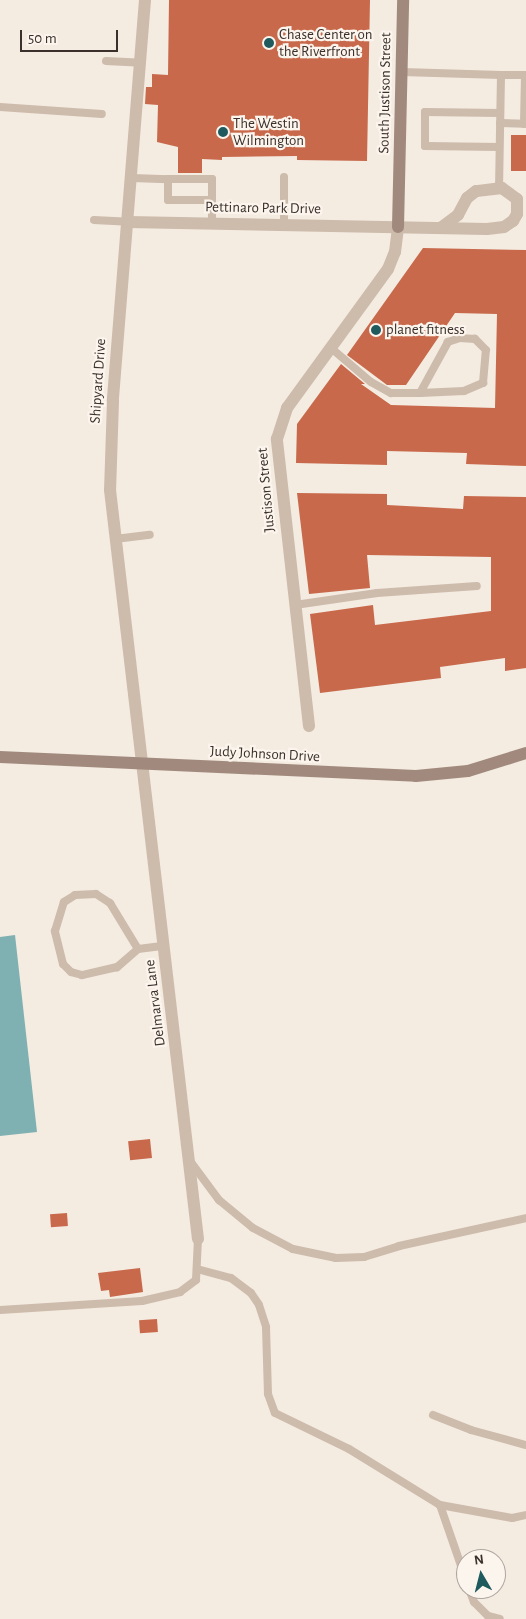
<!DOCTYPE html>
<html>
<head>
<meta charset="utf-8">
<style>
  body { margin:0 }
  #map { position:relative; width:526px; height:1619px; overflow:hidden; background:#f4ebe1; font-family:"Alegreya Sans",sans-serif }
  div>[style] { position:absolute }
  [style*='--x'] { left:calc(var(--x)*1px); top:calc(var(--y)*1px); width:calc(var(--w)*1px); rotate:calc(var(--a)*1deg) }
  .water>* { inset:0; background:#7fb0b2 }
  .building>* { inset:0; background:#c8694b; transform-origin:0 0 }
  .lane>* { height:8px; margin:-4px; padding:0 4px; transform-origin:4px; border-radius:4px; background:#cdbbac }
  .street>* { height:12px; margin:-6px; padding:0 6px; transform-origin:6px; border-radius:6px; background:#cdbbac }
  .secondary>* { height:12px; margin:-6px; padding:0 6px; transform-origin:6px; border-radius:6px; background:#a18a7d }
  .dots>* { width:14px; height:14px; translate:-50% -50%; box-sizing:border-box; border:2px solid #fbf5ee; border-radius:50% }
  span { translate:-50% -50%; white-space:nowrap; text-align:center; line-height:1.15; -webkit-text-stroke:4.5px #fbf5ee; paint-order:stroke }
  .poi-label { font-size:15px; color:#3b302b }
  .left { translate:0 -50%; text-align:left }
  .street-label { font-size:15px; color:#3b302b }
  .north { position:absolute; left:456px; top:1549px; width:50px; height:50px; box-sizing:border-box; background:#fbf5ee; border:1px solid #aea6a0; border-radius:50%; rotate:352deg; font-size:14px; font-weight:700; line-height:20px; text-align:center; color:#3b302b }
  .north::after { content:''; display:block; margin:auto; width:18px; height:22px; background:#1f5a5e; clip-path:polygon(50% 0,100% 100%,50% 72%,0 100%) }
  .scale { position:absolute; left:20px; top:30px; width:98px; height:22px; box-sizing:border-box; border:2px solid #3b302b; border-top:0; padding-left:6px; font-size:15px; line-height:18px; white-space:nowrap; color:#3b302b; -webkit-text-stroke:4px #fbf5ee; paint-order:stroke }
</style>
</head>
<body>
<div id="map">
  <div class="water">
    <div style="clip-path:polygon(15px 935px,37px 1132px,0 1136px,0 937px)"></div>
  </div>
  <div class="building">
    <div style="clip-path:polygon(169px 0,370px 0,367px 161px,297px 160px,297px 156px,222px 157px,222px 160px,202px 159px,202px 173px,178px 173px,178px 147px,157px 142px,158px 105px,145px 104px,146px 87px,152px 87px,152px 74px,168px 75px)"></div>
    <div style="left:511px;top:135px;width:15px;height:36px"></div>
    <div style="clip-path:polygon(423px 248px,526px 250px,526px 466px,466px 464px,467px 453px,387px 451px,387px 465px,296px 463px,297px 424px,341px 364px,365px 384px,361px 384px,391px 405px,495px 408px,497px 314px,455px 313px,406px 385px,387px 385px,347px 355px)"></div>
    <div style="clip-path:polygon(297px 493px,387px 494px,387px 505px,463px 509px,464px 496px,526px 497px,526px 668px,505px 671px,505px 658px,440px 667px,441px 678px,320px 693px,310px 614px,373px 605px,375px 625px,491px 611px,491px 557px,367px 555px,370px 588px,309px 594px)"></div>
    <div style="left:150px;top:1139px;width:19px;height:22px;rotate:84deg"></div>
    <div style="left:67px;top:1213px;width:13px;height:17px;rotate:86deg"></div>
    <div style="clip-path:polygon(140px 1268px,143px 1292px,110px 1297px,109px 1290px,101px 1291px,98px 1273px)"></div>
    <div style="left:157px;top:1319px;width:13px;height:18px;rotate:86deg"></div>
  </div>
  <div class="lane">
    <div style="--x:106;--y:61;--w:35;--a:3"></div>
    <div style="--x:402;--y:72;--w:99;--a:1.7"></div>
    <div style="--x:501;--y:75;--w:113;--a:91"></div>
    <div style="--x:0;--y:107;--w:102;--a:3.9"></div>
    <div style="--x:500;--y:123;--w:24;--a:2"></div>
    <div style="--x:524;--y:124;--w:49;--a:-88.8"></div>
    <div style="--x:525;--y:75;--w:24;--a:180"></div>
    <div style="--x:499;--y:147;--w:74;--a:-179.2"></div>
    <div style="--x:425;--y:146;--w:34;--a:-90"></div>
    <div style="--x:425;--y:112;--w:75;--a:0.8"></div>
    <div style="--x:132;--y:178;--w:36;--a:2"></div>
    <div style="--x:212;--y:200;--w:44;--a:180"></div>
    <div style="--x:168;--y:200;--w:21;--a:-90"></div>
    <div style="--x:168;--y:179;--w:44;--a:0"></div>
    <div style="--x:212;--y:179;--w:44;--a:90"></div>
    <div style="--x:94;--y:220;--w:34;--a:3"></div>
    <div style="--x:284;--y:225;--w:48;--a:-90"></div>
    <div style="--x:331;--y:348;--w:52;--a:40.4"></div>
    <div style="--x:371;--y:382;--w:23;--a:29"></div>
    <div style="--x:391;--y:393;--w:29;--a:0"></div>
    <div style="--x:420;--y:393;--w:44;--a:-2.6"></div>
    <div style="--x:464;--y:391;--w:21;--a:-23"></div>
    <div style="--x:483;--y:383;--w:33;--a:-85"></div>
    <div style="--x:486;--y:350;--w:16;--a:-135"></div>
    <div style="--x:475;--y:339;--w:15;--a:-176"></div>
    <div style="--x:460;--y:338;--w:13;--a:162"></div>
    <div style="--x:448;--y:342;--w:58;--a:118.8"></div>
    <div style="--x:115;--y:539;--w:35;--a:-7"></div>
    <div style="--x:295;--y:605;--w:83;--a:-8.3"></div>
    <div style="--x:377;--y:593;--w:100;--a:-4"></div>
    <div style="--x:138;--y:949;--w:28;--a:139"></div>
    <div style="--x:117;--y:967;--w:36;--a:167"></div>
    <div style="--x:82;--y:975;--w:11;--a:-165"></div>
    <div style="--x:71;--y:972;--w:11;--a:-135"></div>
    <div style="--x:63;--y:964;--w:34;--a:-104"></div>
    <div style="--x:55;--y:931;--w:30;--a:-73"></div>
    <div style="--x:64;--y:902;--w:13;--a:-32"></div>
    <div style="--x:75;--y:895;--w:21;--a:-3"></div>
    <div style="--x:96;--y:894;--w:17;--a:33"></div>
    <div style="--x:110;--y:903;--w:54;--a:58.7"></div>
    <div style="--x:138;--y:949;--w:26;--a:-7"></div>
    <div style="--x:190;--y:1161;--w:49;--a:53.4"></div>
    <div style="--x:219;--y:1200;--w:44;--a:39.5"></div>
    <div style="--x:253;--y:1228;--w:45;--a:27.7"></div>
    <div style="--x:293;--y:1249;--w:44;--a:11.8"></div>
    <div style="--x:336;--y:1258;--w:28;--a:-2"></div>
    <div style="--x:364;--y:1257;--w:37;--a:-17"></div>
    <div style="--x:399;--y:1246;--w:130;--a:-12.4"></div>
    <div style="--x:197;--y:1269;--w:35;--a:15"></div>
    <div style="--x:231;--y:1278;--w:25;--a:37"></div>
    <div style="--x:251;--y:1293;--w:14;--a:56"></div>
    <div style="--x:259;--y:1305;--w:23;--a:72"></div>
    <div style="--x:266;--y:1327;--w:67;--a:88.3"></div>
    <div style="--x:268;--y:1394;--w:20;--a:70"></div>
    <div style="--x:275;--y:1413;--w:82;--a:25.9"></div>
    <div style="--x:349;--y:1449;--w:107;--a:31.6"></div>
    <div style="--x:440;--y:1505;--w:79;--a:70.9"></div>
    <div style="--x:0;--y:1310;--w:142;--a:-3.6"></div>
    <div style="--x:142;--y:1301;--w:39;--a:-13"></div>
    <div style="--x:180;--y:1292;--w:20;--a:-37"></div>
    <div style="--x:196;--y:1280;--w:41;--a:-87.2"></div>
    <div style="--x:433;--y:1415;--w:41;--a:21.5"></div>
    <div style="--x:471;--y:1430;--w:57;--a:15.3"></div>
    <div style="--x:440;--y:1505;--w:73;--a:10.2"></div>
    <div style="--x:512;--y:1518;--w:14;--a:-12"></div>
    <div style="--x:469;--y:1589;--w:14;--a:69"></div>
    <div style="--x:474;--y:1602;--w:20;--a:45"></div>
    <div style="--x:488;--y:1616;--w:12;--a:14"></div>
  </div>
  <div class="street">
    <div style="--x:145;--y:0;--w:402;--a:94.6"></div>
    <div style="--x:113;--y:401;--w:89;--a:91.9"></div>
    <div style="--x:110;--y:490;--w:754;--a:83.3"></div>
    <div style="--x:128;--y:222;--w:359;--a:1.1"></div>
    <div style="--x:487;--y:229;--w:17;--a:-7"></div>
    <div style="--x:504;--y:227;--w:11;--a:-34"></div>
    <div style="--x:513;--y:221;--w:8;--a:-60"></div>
    <div style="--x:517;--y:214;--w:15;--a:-90"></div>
    <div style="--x:517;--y:199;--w:19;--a:-144"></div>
    <div style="--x:502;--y:188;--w:26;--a:173"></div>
    <div style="--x:476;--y:191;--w:11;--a:142"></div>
    <div style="--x:467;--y:198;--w:19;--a:118"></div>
    <div style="--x:458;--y:215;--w:21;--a:143"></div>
    <div style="--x:309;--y:726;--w:289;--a:-96.4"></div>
    <div style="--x:277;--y:439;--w:33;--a:-72"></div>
    <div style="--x:287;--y:408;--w:172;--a:-54"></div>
    <div style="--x:388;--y:269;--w:18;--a:-68"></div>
    <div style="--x:395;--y:252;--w:25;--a:-83"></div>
  </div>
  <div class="secondary">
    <div style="--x:398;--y:227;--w:227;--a:-88.7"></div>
    <div style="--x:0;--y:757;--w:416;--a:2.6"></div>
    <div style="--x:416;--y:776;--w:52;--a:-5.5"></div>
    <div style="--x:468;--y:771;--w:61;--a:-17.2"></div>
  </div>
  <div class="dots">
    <div style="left:269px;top:43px;background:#1f5a5e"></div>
    <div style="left:223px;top:132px;background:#1f5a5e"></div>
    <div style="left:376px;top:330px;background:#1f5a5e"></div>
  </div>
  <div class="poi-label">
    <span class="left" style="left:279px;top:43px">Chase Center on<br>the Riverfront</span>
    <span class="left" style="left:233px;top:132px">The Westin<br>Wilmington</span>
    <span class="left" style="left:386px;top:330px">planet fitness</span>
  </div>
  <div class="street-label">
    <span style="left:385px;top:93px;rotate:-89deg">South Justison Street</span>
    <span style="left:263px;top:208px;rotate:1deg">Pettinaro Park Drive</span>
    <span style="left:98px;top:381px;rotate:-86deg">Shipyard Drive</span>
    <span style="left:266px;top:490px;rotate:-95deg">Justison Street</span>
    <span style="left:265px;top:754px;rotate:3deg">Judy Johnson Drive</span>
    <span style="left:155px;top:1003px;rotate:-97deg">Delmarva Lane</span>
  </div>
  <div class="north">N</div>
  <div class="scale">50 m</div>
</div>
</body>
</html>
